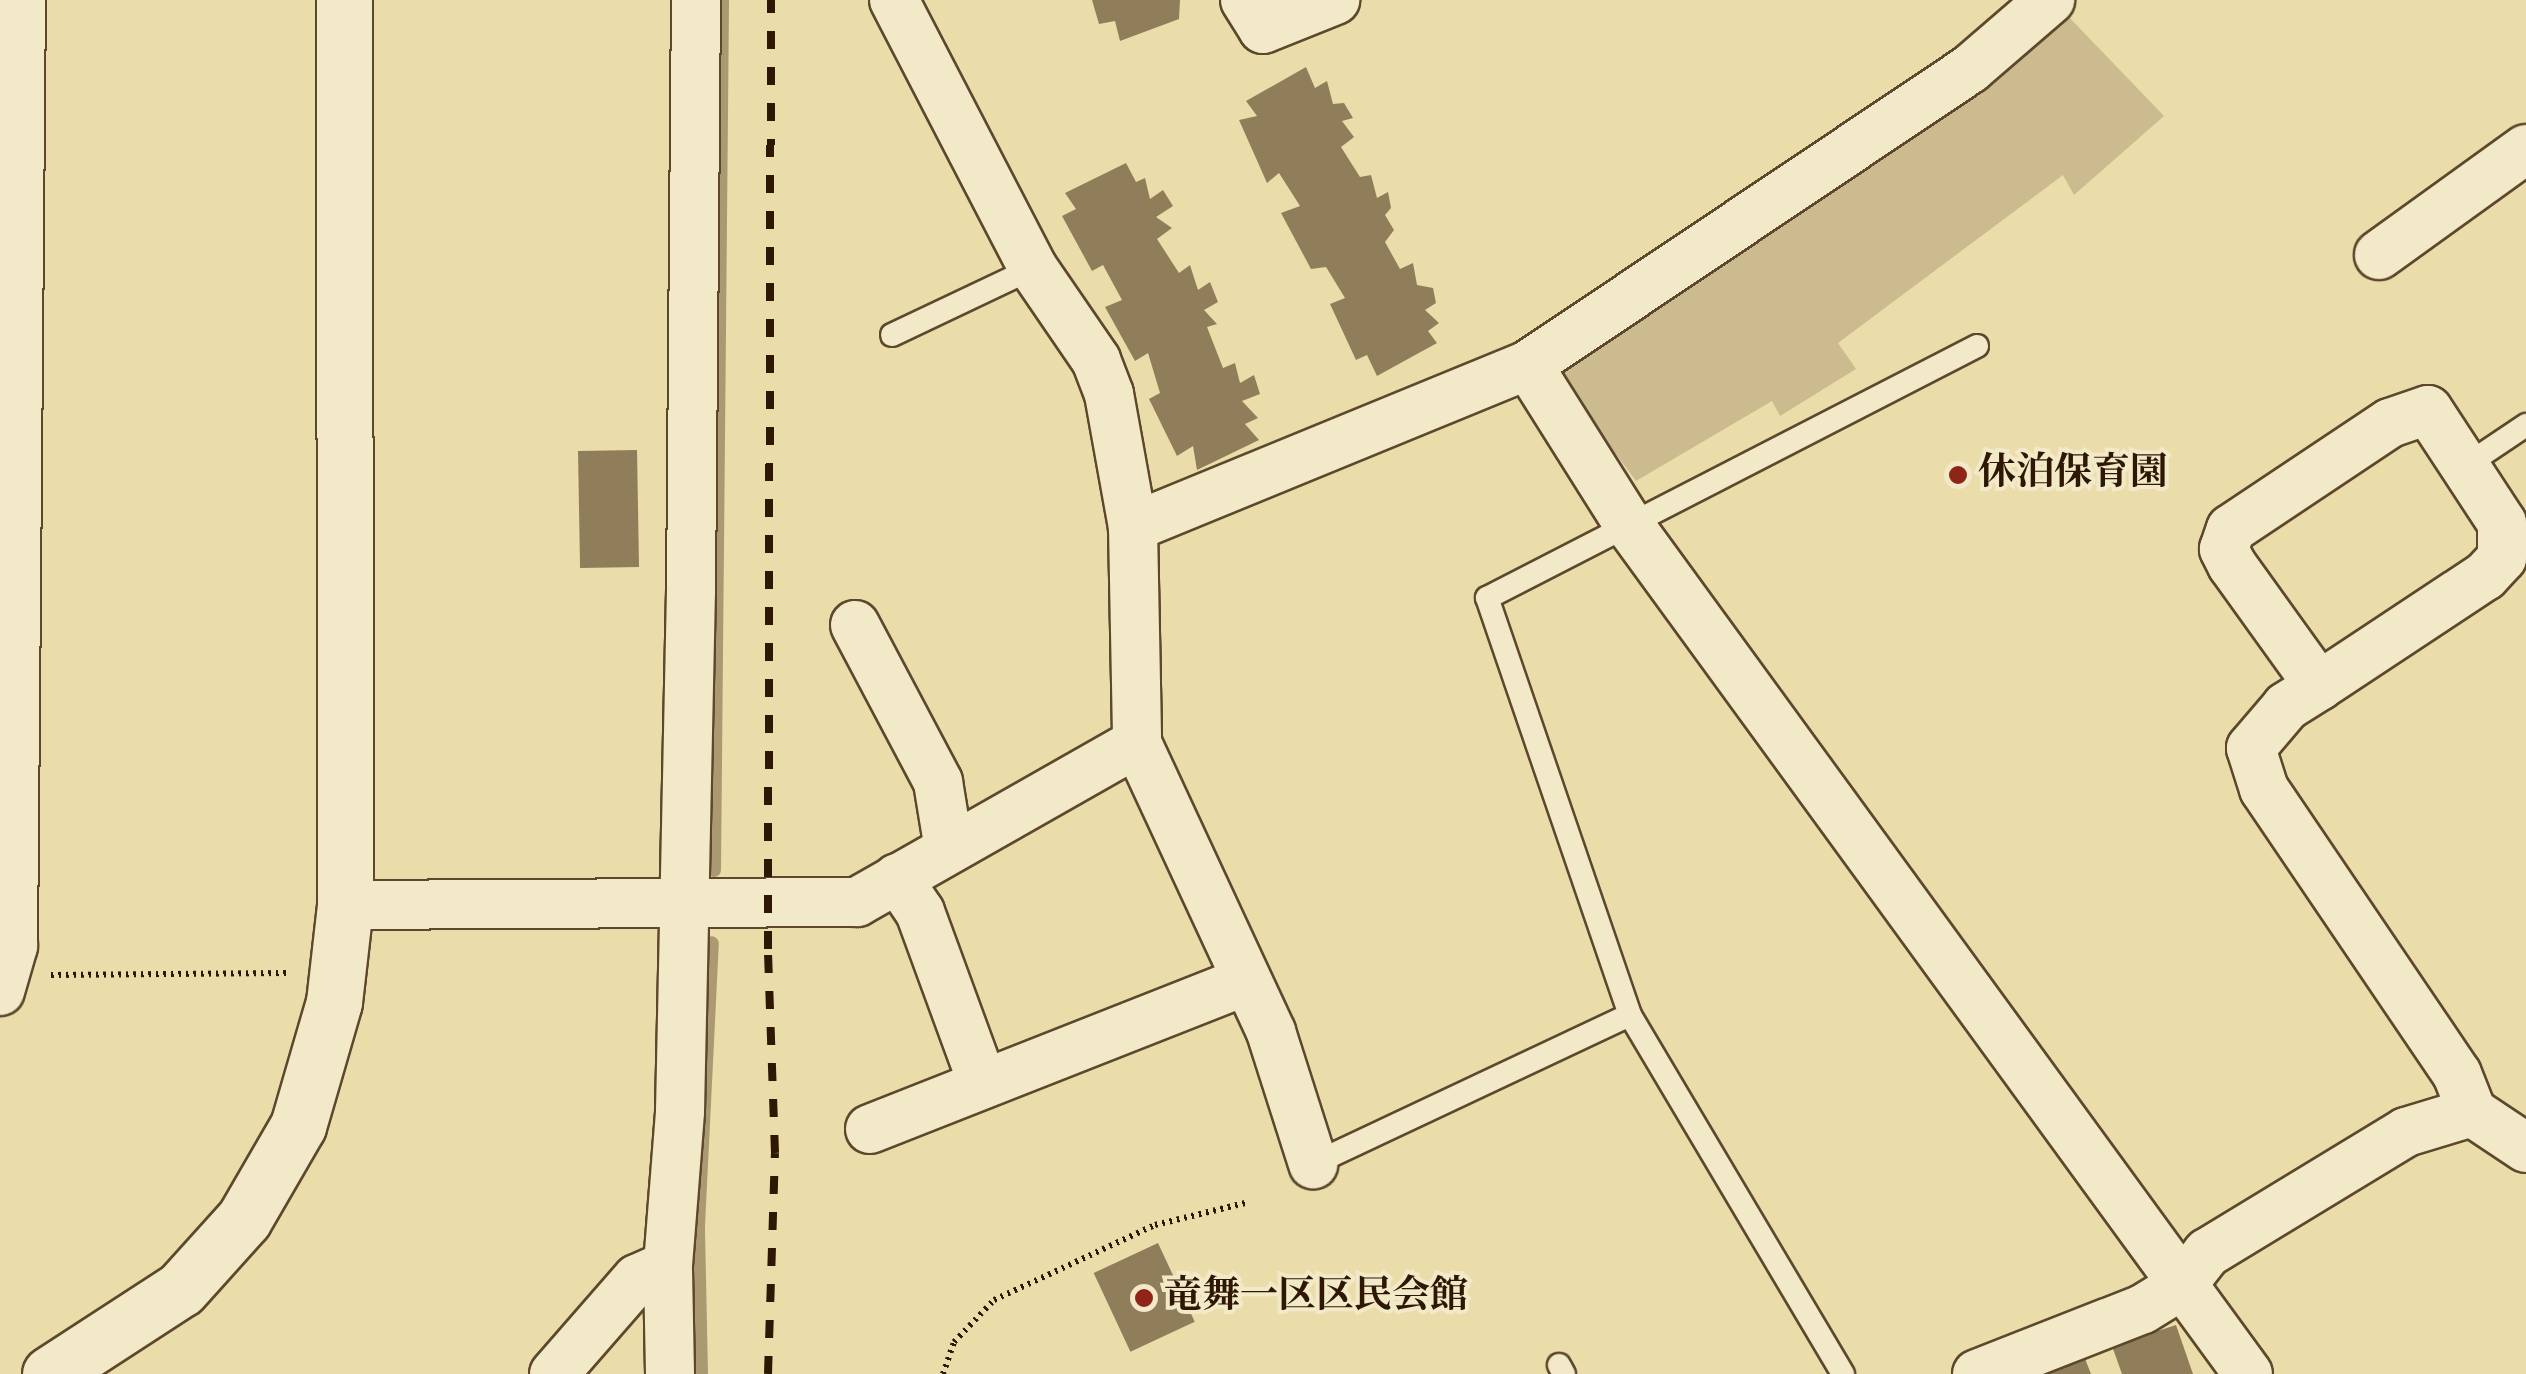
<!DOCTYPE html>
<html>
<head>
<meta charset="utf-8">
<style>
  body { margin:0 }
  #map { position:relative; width:2526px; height:1374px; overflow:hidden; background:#ebddaa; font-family:"IM FELL English","Noto Serif JP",serif }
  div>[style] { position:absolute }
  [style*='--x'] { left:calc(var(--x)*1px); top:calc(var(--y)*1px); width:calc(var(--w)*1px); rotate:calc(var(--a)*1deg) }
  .green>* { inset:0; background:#cbbb8e }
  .stream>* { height:14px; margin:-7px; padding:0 7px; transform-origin:7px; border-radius:7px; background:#ab9a71 }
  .building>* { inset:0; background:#907e5a; transform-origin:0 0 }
  .path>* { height:6px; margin-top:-3px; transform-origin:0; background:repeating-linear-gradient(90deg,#2e1703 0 2.5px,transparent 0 7.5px) }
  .roads { filter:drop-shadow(2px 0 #5d482d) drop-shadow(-2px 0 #5d482d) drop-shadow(0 2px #5d482d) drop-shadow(0 -2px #5d482d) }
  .service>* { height:22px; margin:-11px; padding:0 11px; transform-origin:11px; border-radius:11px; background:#f2e9c8 }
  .minor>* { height:48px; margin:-24px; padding:0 24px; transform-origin:24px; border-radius:24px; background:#f2e9c8 }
  .tertiary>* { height:55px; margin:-27.5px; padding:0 27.5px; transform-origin:27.5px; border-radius:27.5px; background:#f2e9c8 }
  .rail>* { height:8px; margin-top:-4px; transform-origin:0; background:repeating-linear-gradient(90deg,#2e1703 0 18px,transparent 0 36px) }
  .dots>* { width:28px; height:28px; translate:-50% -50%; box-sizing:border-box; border:5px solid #f2e9c8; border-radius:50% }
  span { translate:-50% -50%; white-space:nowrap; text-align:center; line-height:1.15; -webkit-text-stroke:8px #f2e9c8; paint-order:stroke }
  .poi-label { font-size:38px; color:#2e1703; font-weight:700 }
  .left { translate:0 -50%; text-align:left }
</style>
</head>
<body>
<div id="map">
  <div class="green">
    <div style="clip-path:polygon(2064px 12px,2164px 116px,2074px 195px,2063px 175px,1838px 343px,1856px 369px,1780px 416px,1772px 401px,1636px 481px,1555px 372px)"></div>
  </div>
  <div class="stream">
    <div style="--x:714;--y:870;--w:870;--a:-89.47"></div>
    <div style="--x:701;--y:1374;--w:148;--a:-91.2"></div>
    <div style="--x:698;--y:1226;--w:283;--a:-87.2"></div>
  </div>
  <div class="building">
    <div style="clip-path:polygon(1092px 0,1180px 0,1179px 19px,1120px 41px,1115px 21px,1099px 24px)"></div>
    <div style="clip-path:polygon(1306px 67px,1315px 88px,1327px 81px,1333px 104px,1344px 103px,1353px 118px,1342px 121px,1354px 137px,1341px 147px,1360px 177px,1371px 175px,1377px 198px,1388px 192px,1391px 208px,1385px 215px,1394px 230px,1385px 242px,1400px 269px,1413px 263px,1417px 285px,1433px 288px,1436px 303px,1425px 310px,1439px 323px,1428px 331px,1437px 343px,1377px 376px,1367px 355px,1356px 360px,1330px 304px,1345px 298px,1326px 267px,1311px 269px,1281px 213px,1300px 206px,1279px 173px,1267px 183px,1239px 120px,1257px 116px,1246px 101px)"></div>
    <div style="clip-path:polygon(1126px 163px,1136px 182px,1145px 178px,1150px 199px,1163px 190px,1173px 206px,1156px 217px,1172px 228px,1157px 239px,1179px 273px,1190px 265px,1198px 290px,1210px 282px,1218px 302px,1204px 310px,1217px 324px,1207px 327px,1223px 368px,1235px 363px,1240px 383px,1254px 375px,1260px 394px,1242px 401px,1258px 418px,1245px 424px,1259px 440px,1197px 470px,1193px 446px,1177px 456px,1149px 399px,1160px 393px,1148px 353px,1135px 361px,1105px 307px,1122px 300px,1103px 265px,1092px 271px,1062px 216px,1076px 209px,1065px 193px)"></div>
    <div style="left:637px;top:450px;width:117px;height:59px;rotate:89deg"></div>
    <div style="left:1158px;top:1243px;width:87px;height:71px;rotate:65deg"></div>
    <div style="clip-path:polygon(2176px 1325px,2193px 1374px,2122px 1374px,2112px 1346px)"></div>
    <div style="clip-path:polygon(2084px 1356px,2091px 1374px,2034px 1374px)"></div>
  </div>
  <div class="path">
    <div style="--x:51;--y:975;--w:237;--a:-0.5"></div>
    <div style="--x:943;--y:1374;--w:34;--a:-71"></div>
    <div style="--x:954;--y:1342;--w:58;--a:-46.4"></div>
    <div style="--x:994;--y:1300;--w:178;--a:-25"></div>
    <div style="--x:1155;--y:1225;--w:97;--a:-13.7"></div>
  </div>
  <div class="roads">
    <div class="service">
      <div style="--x:892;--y:335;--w:156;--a:-25.4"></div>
      <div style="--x:2468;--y:464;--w:70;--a:-33.9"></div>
      <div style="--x:1313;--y:1164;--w:350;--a:-25.2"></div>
      <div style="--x:1559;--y:1365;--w:10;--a:61"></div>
      <div style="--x:1843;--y:1374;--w:417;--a:-120.7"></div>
      <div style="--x:1630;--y:1015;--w:441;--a:-108.9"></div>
      <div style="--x:1487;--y:598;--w:551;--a:-27.22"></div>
    </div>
    <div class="minor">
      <div style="--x:894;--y:0;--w:302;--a:62.6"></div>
      <div style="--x:1033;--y:268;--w:112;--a:55.6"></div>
      <div style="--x:1096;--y:360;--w:36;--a:69"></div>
      <div style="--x:1109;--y:394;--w:135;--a:79.8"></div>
      <div style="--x:1133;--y:527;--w:216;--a:88.9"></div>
      <div style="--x:1137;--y:743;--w:319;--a:65.1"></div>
      <div style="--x:1271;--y:1032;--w:139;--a:72.3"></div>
      <div style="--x:1245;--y:0;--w:34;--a:58"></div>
      <div style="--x:1263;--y:29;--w:78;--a:-21.9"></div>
      <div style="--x:2379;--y:255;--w:181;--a:-35.8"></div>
      <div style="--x:1528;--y:365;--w:186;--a:57.8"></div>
      <div style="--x:1627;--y:522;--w:1054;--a:53.91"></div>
      <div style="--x:1133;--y:527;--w:427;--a:-22.3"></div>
      <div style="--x:1528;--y:365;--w:532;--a:-33.81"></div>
      <div style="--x:1970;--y:69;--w:106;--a:-40.8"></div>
      <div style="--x:855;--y:625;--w:178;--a:62.1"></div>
      <div style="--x:938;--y:782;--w:68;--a:80.7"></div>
      <div style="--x:2319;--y:686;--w:149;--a:-125.7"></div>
      <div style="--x:2232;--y:565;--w:18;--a:-117"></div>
      <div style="--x:2224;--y:549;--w:21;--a:-71"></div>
      <div style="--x:2231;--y:529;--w:191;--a:-33.7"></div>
      <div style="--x:2390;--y:423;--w:40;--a:-18.9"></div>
      <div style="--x:2428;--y:410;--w:135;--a:56.8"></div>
      <div style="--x:2502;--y:523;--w:35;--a:90"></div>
      <div style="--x:2502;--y:558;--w:25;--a:133"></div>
      <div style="--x:2485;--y:576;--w:199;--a:146.5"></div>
      <div style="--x:2319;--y:686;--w:39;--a:148"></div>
      <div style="--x:2286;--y:707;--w:54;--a:130.5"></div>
      <div style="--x:2251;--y:748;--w:43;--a:72.4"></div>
      <div style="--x:2264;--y:789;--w:344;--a:55.9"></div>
      <div style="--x:2457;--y:1074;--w:41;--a:68.5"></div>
      <div style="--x:897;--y:878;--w:41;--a:55.9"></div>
      <div style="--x:920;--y:912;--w:183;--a:69.9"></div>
      <div style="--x:345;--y:905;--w:512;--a:-0.34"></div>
      <div style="--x:857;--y:902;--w:322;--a:-29.6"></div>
      <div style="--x:0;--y:991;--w:47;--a:-73.9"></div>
      <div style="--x:13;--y:946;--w:946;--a:-89.52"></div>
      <div style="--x:870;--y:1129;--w:404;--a:-21.5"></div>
      <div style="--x:554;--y:1374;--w:126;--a:-48.9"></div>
      <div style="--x:637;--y:1279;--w:34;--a:-24"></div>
      <div style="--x:670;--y:1374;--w:109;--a:-91.1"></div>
      <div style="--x:668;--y:1265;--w:154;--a:-85.5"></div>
      <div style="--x:680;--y:1111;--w:520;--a:-88.79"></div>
      <div style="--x:691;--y:591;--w:591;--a:-89.52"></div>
      <div style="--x:1977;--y:1374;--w:178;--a:-21.4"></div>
      <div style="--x:2143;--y:1309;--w:46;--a:-31.6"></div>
      <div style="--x:2182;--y:1285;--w:41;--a:-52"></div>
      <div style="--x:2207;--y:1253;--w:233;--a:-31.3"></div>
      <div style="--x:2406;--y:1132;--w:69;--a:-16.9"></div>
      <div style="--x:2472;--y:1112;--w:65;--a:33.7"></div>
    </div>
    <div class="tertiary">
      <div style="--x:50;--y:1374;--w:156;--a:-33"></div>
      <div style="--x:181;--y:1289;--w:94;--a:-48"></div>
      <div style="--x:244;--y:1219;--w:108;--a:-59.9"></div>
      <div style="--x:298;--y:1126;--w:129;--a:-73.8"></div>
      <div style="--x:334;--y:1002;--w:98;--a:-83.5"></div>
      <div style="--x:345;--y:905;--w:905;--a:-90.06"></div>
    </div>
  </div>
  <div class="rail">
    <div style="--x:768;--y:1374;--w:221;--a:-88.2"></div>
    <div style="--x:775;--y:1153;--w:204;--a:-92"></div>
    <div style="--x:768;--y:949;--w:949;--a:-89.82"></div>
  </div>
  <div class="dots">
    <div style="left:1958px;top:475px;background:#8f2418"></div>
    <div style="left:1144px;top:1298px;background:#8f2418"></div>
  </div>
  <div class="poi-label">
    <span class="left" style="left:1978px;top:475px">休泊保育園</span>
    <span class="left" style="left:1164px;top:1298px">竜舞一区区民会館</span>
  </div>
</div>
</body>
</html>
